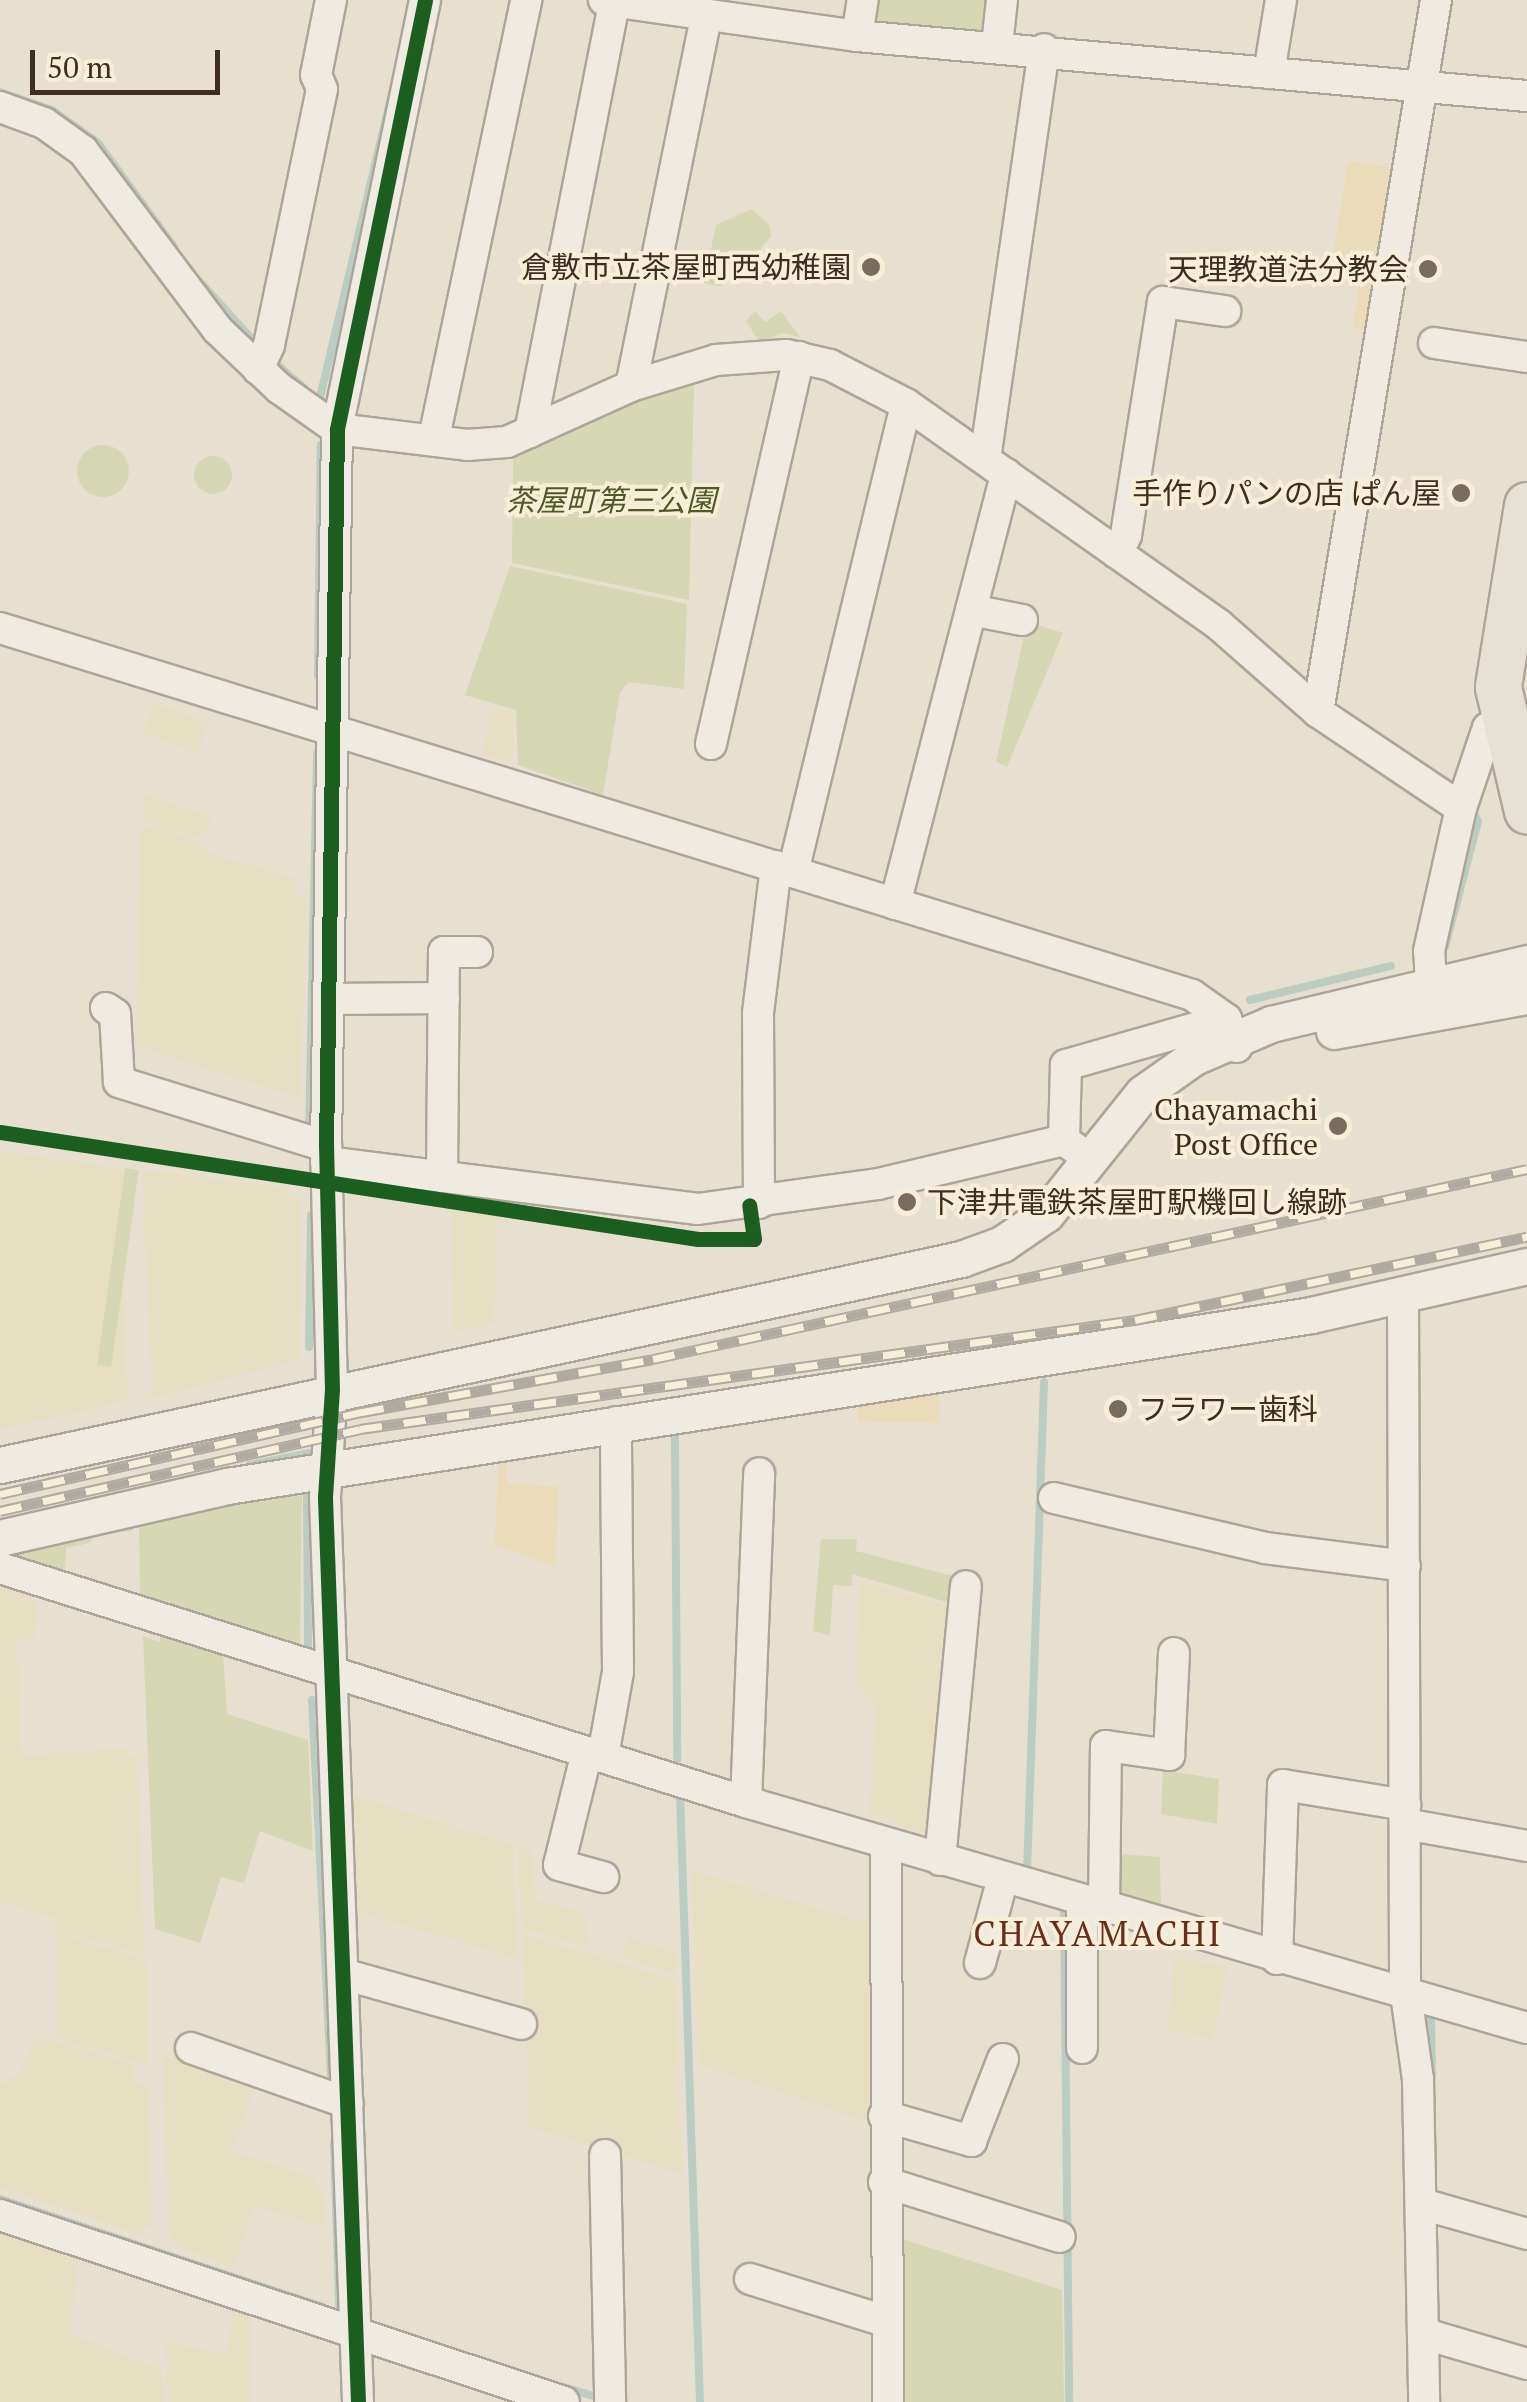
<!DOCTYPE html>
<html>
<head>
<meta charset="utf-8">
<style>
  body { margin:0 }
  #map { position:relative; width:1527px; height:2402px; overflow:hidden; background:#e7e0d1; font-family:"PT Serif","Noto Sans JP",serif }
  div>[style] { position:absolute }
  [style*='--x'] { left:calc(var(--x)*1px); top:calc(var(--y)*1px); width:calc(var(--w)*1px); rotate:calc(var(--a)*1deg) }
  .farmland>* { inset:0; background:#e6dfc2; transform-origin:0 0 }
  .green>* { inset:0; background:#d6d7b3; transform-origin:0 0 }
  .round { border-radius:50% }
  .sand>* { inset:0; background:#eadcb9 }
  .stream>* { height:8px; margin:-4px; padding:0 4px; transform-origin:4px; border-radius:4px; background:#bcccc2 }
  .roads { filter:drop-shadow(2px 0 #ada599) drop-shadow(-2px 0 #ada599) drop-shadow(0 2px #ada599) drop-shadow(0 -2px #ada599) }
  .minor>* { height:30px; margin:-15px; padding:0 15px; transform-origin:15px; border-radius:15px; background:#efebe3 }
  .tertiary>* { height:35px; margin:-17.5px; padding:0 17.5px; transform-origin:17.5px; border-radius:17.5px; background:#efebe3 }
  .primary>* { height:45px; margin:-22.5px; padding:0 22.5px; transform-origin:22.5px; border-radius:22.5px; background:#e6e1d4 }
  .rail>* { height:11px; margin-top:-5.5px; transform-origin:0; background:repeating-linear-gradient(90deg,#f7eed8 0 22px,#afaaa2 0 44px); box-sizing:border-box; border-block:2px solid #afaaa2 }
  .cycleway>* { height:15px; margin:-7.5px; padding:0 7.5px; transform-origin:7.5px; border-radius:7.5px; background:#1b5e20 }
  .dots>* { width:28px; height:28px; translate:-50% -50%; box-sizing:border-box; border:5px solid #f7eed8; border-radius:50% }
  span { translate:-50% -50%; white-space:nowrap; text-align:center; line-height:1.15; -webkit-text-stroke:8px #f7eed8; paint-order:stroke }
  .poi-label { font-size:30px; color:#3d2e20 }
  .right { translate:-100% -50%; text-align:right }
  .left { translate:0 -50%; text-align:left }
  .park-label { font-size:30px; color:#4d5a26; font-style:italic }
  .quarter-label { font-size:35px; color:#6b2e1e; letter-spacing:2.5px }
  .scale { position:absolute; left:30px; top:50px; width:190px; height:45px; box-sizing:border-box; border:5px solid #3d2e20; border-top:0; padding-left:12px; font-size:30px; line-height:35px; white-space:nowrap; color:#3d2e20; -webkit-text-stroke:8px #f7eed8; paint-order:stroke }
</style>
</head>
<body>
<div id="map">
  <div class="farmland">
    <div style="left:154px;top:703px;width:58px;height:32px;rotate:21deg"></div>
    <div style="clip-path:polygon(491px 707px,513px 712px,513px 762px,482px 754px)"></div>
    <div style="clip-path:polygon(143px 794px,212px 817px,204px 838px,143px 821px)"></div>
    <div style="clip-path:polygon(155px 826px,199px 841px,209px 853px,297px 879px,296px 893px,306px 896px,300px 1099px,137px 1046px,139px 828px)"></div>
    <div style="clip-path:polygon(0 1150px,122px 1169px,127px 1401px,0 1430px)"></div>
    <div style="clip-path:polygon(142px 1170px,289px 1188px,289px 1197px,301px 1200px,299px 1360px,152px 1398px)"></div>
    <div style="clip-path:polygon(451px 1211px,496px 1216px,494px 1324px,453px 1332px)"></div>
    <div style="clip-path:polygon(0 1581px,37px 1592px,35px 1638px,17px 1640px,20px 1756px,127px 1748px,128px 1757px,137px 1756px,144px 1954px,56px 1931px,56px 1919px,0 1901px)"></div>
    <div style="clip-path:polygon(859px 1581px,948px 1606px,933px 1832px,922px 1834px,869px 1813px,876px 1708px,856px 1682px)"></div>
    <div style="clip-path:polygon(351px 1794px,513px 1845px,518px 1959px,348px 1909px)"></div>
    <div style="clip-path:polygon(517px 1846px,531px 1849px,536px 1901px,584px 1913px,590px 1949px,522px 1928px)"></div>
    <div style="clip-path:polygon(691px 1870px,874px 1925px,872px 2114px,861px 2120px,698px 2064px)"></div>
    <div style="clip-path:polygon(56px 1933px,147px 1960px,147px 2065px,55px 2037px)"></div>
    <div style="clip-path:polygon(523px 1934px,675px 1980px,683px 2175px,529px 2127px)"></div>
    <div style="clip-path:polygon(627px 1936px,678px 1954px,676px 1975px,622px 1957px)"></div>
    <div style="clip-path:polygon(1174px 1957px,1228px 1966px,1212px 2039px,1168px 2029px)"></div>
    <div style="clip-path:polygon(37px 2036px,134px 2065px,134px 2080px,149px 2090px,151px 2226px,143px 2227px,142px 2236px,0 2187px,0 2086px,20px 2071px)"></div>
    <div style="clip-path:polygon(163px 2053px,255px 2085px,232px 2151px,314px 2177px,325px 2199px,326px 2228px,254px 2206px,233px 2268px,175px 2245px,168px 2231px)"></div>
    <div style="clip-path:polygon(0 2226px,80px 2251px,70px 2333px,163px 2371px,164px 2402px,0 2402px)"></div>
    <div style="clip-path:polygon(232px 2311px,250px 2317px,250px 2402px,168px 2402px,166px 2341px,227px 2355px)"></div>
  </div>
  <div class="green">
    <div style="clip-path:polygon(873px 0,987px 0,988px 36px,868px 25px)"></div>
    <div style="clip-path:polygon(752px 209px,770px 226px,771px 236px,747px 265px,728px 272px,721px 287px,704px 283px,716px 225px)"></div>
    <div style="clip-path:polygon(755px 311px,765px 322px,781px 311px,800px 337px,782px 333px,760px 343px,746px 321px)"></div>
    <div style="clip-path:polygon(694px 383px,689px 600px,512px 563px,513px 456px,616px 408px)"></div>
    <div class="round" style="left:77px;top:445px;width:52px;height:52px"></div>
    <div class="round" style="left:194px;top:456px;width:38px;height:38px"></div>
    <div style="clip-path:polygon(510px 566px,687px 604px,684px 689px,629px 682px,620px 692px,603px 795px,518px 765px,516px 710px,465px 695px)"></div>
    <div style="clip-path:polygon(1027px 622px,1063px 633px,1007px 767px,996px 762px)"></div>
    <div style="left:125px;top:1168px;width:14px;height:199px;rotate:8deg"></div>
    <div style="clip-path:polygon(302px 1494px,300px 1649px,140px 1594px,139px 1520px,247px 1497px)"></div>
    <div style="clip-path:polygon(131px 1521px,133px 1531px,94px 1535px,90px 1543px,66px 1548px,65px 1570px,12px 1554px,11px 1549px)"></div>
    <div style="clip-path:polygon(821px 1539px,857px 1539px,856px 1551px,953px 1576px,950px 1603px,852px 1574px,852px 1586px,833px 1585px,830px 1635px,813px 1631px)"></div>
    <div style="clip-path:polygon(162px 1631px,223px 1652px,227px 1714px,308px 1740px,313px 1851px,260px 1831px,244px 1883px,221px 1877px,200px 1943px,155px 1929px,143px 1636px,159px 1642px)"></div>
    <div style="clip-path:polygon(1163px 1770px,1219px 1779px,1217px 1824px,1161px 1814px)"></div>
    <div style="clip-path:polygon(1118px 1854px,1160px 1857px,1161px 1906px,1118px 1892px)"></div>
    <div style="clip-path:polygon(896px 2237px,1062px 2290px,1064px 2402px,899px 2402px)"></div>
  </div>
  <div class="sand">
    <div style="clip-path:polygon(1348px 161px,1398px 169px,1373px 331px,1353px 328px,1359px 285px,1329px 280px)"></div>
    <div style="clip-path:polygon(939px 1390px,940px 1423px,858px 1421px,857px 1402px)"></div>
    <div style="clip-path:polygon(506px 1459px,507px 1483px,558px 1487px,556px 1567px,494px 1545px,499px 1462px)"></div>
  </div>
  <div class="stream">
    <div style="--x:0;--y:92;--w:55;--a:19.1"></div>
    <div style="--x:52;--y:110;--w:57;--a:35.7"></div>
    <div style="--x:98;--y:143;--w:129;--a:53.8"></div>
    <div style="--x:200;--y:282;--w:91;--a:47.7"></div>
    <div style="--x:271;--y:359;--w:45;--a:41.4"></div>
    <div style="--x:319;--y:402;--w:335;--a:-76.7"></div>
    <div style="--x:318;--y:676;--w:231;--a:-89.3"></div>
    <div style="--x:1445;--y:947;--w:130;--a:-75.3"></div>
    <div style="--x:1478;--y:821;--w:10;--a:-119"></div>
    <div style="--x:1250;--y:1000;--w:145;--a:-13.6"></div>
    <div style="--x:309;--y:1135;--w:381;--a:-88.8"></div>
    <div style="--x:309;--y:1347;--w:132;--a:-89.1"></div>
    <div style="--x:675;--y:1433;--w:326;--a:89.6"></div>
    <div style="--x:250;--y:1465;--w:61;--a:-11.3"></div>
    <div style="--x:307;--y:1497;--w:154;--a:89.6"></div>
    <div style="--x:312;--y:1700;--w:375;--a:87.1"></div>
    <div style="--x:680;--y:1793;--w:609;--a:88.12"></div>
    <div style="--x:1027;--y:1871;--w:489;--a:-88"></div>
    <div style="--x:1064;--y:1906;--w:496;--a:89.4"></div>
    <div style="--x:1431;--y:2008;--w:71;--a:89.2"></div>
    <div style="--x:334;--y:2144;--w:161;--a:88.2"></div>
    <div style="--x:0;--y:2199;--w:340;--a:18.5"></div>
    <div style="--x:564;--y:2387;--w:41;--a:17.1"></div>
  </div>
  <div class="roads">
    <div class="minor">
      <div style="--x:604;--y:0;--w:256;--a:8.1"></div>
      <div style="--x:857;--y:36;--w:673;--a:5.12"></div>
      <div style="--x:857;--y:36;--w:36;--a:-81"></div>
      <div style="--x:997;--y:45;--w:45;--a:-83.7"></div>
      <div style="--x:1269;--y:73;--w:74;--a:-80.7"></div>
      <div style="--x:0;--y:107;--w:47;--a:20"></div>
      <div style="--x:44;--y:123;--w:48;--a:35.7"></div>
      <div style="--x:83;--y:151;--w:223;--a:53"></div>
      <div style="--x:217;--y:329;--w:86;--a:43.6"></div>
      <div style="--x:279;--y:388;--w:71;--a:35.3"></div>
      <div style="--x:337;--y:429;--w:131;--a:7"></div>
      <div style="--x:467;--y:445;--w:40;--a:-4.3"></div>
      <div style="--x:507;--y:442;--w:136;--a:-24.3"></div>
      <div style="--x:631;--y:386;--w:89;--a:-17"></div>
      <div style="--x:716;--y:360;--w:70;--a:-4.1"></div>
      <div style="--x:786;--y:355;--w:45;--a:12.8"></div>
      <div style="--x:830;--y:365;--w:85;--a:27.2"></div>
      <div style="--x:906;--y:404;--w:383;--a:35.2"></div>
      <div style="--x:1219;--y:625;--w:132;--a:41.3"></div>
      <div style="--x:1318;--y:712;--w:172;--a:33.9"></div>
      <div style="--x:1434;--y:343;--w:94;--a:8.6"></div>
      <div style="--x:258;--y:369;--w:26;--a:-65"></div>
      <div style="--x:269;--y:345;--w:261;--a:-78.3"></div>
      <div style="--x:322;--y:89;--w:15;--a:-113"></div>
      <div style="--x:316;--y:75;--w:76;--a:-78.7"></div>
      <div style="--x:631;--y:386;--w:378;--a:-78.5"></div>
      <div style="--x:530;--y:432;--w:438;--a:-78.9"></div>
      <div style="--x:434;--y:438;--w:448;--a:-78.1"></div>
      <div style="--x:985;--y:459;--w:414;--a:-81.8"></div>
      <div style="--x:1117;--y:553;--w:20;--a:-63"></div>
      <div style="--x:1126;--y:535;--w:236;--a:-81"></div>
      <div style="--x:1163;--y:302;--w:63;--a:8.3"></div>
      <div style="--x:971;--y:610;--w:52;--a:11.1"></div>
      <div style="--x:0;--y:628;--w:1247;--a:17.11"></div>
      <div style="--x:1192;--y:995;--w:42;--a:35.2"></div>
      <div style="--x:1226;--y:1019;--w:30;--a:69"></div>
      <div style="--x:1318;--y:712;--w:722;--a:-80.59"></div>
      <div style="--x:711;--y:744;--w:397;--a:-77.2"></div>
      <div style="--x:793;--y:872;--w:481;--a:-76.4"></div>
      <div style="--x:895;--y:904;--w:444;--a:-75.5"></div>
      <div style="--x:1431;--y:985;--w:34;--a:-93"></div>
      <div style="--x:1429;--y:951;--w:147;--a:-77.4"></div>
      <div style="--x:1461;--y:808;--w:84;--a:-71.4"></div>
      <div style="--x:1488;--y:728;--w:19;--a:-12"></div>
      <div style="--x:328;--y:999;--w:116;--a:-0.5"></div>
      <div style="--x:106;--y:1008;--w:11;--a:34"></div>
      <div style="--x:115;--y:1014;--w:68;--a:86.6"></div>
      <div style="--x:119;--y:1082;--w:217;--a:17.2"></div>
      <div style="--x:1064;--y:1140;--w:75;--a:-88.5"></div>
      <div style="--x:1066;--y:1065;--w:166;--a:-16"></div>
      <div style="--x:326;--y:1162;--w:375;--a:7.2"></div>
      <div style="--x:698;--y:1209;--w:182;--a:-7.9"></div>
      <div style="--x:878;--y:1184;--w:191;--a:-13.3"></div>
      <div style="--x:1064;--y:1140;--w:35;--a:37"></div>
      <div style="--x:442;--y:1177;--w:225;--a:-89.5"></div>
      <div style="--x:444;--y:952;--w:33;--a:0"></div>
      <div style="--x:759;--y:1203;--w:190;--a:-90.3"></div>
      <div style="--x:758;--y:1013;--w:148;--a:-83"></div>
      <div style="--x:1403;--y:1295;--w:692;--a:89.83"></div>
      <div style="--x:1405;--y:1987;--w:93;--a:82"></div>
      <div style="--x:1418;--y:2079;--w:323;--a:88.9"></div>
      <div style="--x:1054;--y:1498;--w:217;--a:13.3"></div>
      <div style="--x:1265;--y:1548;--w:141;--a:7.3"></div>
      <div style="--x:0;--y:1568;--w:782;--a:17.42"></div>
      <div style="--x:746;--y:1802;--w:813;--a:16.14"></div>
      <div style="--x:587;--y:1752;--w:116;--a:103.9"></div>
      <div style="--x:559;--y:1865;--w:46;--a:15.3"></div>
      <div style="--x:603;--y:1756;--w:85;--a:-79.9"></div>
      <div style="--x:618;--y:1672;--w:250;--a:-90.5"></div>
      <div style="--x:746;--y:1802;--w:329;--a:-87.7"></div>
      <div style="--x:1405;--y:1824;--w:124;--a:10.2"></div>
      <div style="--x:886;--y:1844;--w:558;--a:89.79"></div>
      <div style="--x:940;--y:1860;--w:275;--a:-84.6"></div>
      <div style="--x:1104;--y:1908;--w:162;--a:-89.3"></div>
      <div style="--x:1106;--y:1746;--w:64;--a:8.1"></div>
      <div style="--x:1169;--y:1755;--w:102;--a:-87.2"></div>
      <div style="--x:1277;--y:1959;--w:174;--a:-88"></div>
      <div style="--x:1283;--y:1785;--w:124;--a:9.3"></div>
      <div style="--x:980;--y:1963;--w:88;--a:-74.9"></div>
      <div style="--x:343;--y:1974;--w:185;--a:15.7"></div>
      <div style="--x:191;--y:2048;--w:166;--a:19.3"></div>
      <div style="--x:1082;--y:2048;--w:147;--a:-90"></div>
      <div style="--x:884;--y:2116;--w:91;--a:16"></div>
      <div style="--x:971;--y:2141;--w:88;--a:-68.7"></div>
      <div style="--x:605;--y:2155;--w:247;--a:88.8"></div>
      <div style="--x:884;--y:2182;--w:184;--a:17.4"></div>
      <div style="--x:1422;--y:2204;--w:109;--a:15.9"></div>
      <div style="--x:0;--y:2215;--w:594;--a:18.34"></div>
      <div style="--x:750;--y:2279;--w:141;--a:17.3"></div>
      <div style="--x:1425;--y:2334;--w:106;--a:16.4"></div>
      <div style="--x:358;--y:2402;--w:906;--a:-92.09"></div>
      <div style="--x:325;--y:1497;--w:107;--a:-86.3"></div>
      <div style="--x:332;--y:1390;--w:244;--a:-91.4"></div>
      <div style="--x:326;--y:1146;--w:717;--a:-89.12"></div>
      <div style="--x:337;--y:429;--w:438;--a:-78.4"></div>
    </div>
    <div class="tertiary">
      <div style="--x:1334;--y:1031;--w:196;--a:-10.3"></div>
      <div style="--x:0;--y:1465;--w:983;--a:-12.1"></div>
      <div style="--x:961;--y:1259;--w:44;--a:-20.1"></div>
      <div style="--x:1002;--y:1244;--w:53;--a:-34.3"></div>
      <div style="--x:1046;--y:1214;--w:155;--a:-51.3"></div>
      <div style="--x:1143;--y:1093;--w:62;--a:-35.2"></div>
      <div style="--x:1194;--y:1057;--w:84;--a:-23.2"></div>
      <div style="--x:1271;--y:1024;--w:263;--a:-13.4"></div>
      <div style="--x:0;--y:1538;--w:233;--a:-12.9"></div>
      <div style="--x:227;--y:1486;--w:1097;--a:-8.96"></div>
      <div style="--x:1311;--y:1315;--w:221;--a:-12.8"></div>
    </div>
    <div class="primary">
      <div style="--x:1527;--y:505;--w:184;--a:99.1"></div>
      <div style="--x:1498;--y:687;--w:127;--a:76.8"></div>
    </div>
  </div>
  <div class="rail">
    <div style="--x:0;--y:1494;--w:371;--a:-12.8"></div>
    <div style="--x:362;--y:1412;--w:296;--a:-10.3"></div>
    <div style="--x:653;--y:1359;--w:894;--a:-12.26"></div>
    <div style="--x:0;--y:1511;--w:369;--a:-12.8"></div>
    <div style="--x:360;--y:1429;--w:783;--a:-8.01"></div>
    <div style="--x:1135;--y:1320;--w:401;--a:-12"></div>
  </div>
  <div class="cycleway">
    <div style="--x:0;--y:1132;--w:706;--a:8.72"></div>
    <div style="--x:698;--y:1239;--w:56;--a:0"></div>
    <div style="--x:754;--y:1239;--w:34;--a:-98"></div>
    <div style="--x:358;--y:2402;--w:906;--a:-92.09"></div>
    <div style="--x:325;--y:1497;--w:107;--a:-86.3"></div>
    <div style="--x:332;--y:1390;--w:244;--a:-91.4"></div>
    <div style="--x:326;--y:1146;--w:717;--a:-89.12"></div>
    <div style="--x:337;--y:429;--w:438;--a:-78.4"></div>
  </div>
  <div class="dots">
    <div style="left:871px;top:267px;background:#786c5e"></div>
    <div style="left:1428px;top:269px;background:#786c5e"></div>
    <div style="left:1461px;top:493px;background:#786c5e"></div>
    <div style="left:1338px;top:1126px;background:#786c5e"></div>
    <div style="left:907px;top:1202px;background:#786c5e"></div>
    <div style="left:1118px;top:1409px;background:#786c5e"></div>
  </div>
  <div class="poi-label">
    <span class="right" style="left:851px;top:267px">倉敷市立茶屋町西幼稚園</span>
    <span class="right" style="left:1408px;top:269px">天理教道法分教会</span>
    <span class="right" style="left:1441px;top:493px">手作りパンの店 ぱん屋</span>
    <span class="right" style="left:1318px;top:1126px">Chayamachi<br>Post Office</span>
    <span class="left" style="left:927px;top:1202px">下津井電鉄茶屋町駅機回し線跡</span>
    <span class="left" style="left:1138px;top:1409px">フラワー歯科</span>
  </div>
  <div class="park-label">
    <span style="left:611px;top:500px">茶屋町第三公園</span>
  </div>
  <div class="quarter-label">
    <span style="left:1098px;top:1933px">CHAYAMACHI</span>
  </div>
  <div class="scale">50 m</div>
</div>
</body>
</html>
